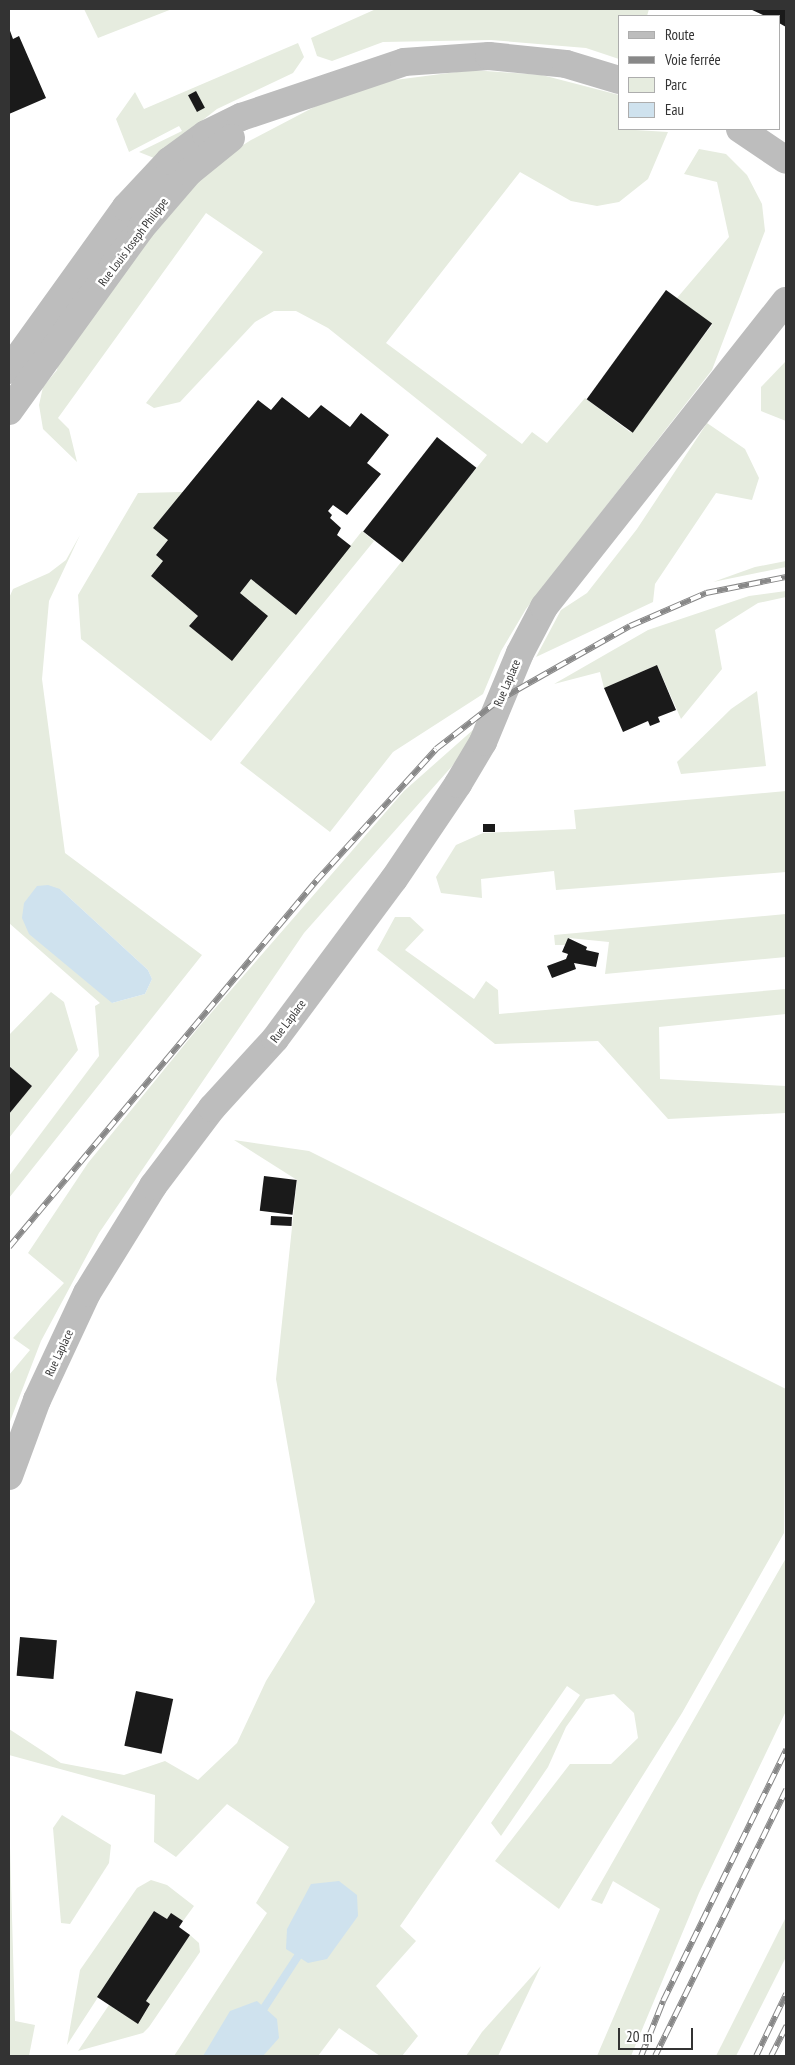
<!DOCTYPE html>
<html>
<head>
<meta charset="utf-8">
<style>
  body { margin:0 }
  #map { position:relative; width:795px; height:2065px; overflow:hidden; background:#fff; font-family:"PT Sans Narrow",sans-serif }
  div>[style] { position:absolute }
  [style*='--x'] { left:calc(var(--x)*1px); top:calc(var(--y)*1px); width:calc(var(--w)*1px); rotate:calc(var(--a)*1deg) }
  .green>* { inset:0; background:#e6ecdf }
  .water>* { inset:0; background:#cfe2ee }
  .stream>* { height:8px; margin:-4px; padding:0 4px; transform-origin:4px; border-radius:4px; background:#cfe2ee }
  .building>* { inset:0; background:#1a1a1a; transform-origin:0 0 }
  .secondary>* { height:28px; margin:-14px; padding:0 14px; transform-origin:14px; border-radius:14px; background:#bdbdbd }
  .rail>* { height:5.5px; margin-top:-2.75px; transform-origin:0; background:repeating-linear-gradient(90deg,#fff 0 11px,#888 0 22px); box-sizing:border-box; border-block:1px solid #888 }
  span { translate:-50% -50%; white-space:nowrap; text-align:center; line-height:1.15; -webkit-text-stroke:5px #fff; paint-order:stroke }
  .street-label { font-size:12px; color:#333 }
  .frame { position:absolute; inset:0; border:10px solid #333; pointer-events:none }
  .legend { position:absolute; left:618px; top:15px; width:162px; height:115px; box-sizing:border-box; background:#fff; border:1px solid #adadad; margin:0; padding:6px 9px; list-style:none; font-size:15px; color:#333 }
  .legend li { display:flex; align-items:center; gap:10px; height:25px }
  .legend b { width:25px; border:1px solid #adadad }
  .scale { position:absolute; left:618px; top:2028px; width:75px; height:22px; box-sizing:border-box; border:2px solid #333; border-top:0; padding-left:6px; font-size:15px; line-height:18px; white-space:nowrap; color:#333; -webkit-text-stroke:4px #fff; paint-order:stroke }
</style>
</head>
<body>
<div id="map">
  <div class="green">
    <div style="clip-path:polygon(84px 9px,172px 9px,98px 38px)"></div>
    <div style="clip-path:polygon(376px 9px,649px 9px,647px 16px,619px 16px,619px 59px,586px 48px,491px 40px,383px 42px,332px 61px,317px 56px,311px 38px)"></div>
    <div style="clip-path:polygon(298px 43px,304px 57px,293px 73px,217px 109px,154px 158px,139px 152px,182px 131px,179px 126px,129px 152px,116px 119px,135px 92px,144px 109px)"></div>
    <div style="clip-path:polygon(472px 70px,542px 75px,619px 95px,619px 129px,668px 132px,648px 179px,619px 202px,597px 206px,571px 201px,520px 172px,386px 343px,522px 444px,532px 432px,547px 443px,585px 398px,630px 432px,712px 325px,677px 298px,729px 237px,717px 182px,684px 174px,699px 149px,726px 154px,747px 175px,762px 204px,765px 231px,712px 370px,526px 609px,501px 651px,483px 694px,393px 752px,330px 832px,240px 763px,487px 455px,328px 328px,296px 311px,274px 311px,255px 322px,180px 402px,154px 408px,146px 403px,263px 252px,206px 213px,58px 418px,69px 429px,77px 462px,43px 429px,39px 405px,43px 387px,57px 370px,60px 353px,199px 173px,251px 140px,318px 105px,387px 81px)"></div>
    <div style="clip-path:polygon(786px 361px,786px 421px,761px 411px,761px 387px)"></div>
    <div style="clip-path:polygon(707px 423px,745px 449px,759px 478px,752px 500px,716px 493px,655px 584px,653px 602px,536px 657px,561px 610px,587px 593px,637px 529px)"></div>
    <div style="clip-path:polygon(183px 492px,168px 540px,156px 555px,163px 561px,151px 576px,198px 616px,189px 626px,232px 660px,240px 593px,251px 579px,296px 615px,362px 531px,374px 541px,211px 741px,81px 639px,78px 595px,138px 493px)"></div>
    <div style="clip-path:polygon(evenodd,80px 535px,49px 601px,42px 679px,65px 853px,202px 955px,9px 1198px,9px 1176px,99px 1056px,95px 1006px,100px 1003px,9px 923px,9px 598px,13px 589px,49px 573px,66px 560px,80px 535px,60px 889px,148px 970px,152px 979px,145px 994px,112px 1003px,60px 889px)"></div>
    <div style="clip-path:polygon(786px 561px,786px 567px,713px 582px,755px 567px)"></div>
    <div style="clip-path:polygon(786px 591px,786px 597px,758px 603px,715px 630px,722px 669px,681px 719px,657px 665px,604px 688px,600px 672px,554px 684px,648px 630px,749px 596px)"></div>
    <div style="clip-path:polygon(757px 691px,766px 766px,681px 774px,677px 762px,731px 709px)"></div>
    <div style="clip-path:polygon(474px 729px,462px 755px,304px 933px,99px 1233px,41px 1341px,9px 1424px,9px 1375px,30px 1350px,13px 1338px,64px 1283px,28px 1253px,88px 1163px,198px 1028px,404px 791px)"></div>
    <div style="clip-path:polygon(786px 791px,786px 872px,556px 890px,554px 871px,481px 879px,482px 898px,441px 893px,436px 877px,456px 845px,483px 833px,576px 829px,574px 810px)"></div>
    <div style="clip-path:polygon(786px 914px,786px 957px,605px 974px,609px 942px,569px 938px,565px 945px,555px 945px,554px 935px)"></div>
    <div style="clip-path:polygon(395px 917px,410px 917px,424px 930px,405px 950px,474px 999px,486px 981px,498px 990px,499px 1014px,786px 989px,786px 1014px,659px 1027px,660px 1079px,786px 1086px,786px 1113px,668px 1119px,598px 1041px,495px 1044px,377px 950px)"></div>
    <div style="clip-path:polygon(51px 992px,64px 1002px,78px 1050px,9px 1138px,9px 1114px,32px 1086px,9px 1066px,9px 1035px)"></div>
    <div style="clip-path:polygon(234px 1140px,309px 1151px,786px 1389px,784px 1533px,682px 1713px,559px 1909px,495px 1861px,570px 1764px,611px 1764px,638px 1738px,634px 1713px,614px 1694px,586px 1699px,566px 1727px,548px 1767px,501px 1836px,491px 1823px,580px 1695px,567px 1686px,400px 1926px,416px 1941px,376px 1986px,418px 2036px,402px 2056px,380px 2056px,339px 2028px,318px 2056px,174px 2056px,267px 1913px,256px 1903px,289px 1847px,227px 1804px,176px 1857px,154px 1842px,155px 1795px,9px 1755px,9px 1729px,61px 1763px,124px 1775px,165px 1761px,198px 1780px,237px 1743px,266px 1681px,315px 1602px,276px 1379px,297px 1180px)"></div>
    <div style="clip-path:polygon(786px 1558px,786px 1711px,699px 1893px,631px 2056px,597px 2056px,660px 1909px,613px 1881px,602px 1904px,591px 1900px)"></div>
    <div style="clip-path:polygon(9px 1812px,15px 2021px,35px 2025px,29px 2056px,9px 2056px)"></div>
    <div style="clip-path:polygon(62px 1815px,111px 1845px,109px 1863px,70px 1924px,61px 1923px,53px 1828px)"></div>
    <div style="clip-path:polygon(151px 1880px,167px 1885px,194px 1906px,183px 1921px,171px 1914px,167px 1919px,154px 1911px,67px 2045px,80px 1970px,137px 1888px)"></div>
    <div style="clip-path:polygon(786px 1917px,786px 1957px,736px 2056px,716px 2056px)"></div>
    <div style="clip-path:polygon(190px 1935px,199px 1943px,200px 1952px,149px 2027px,143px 2033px,78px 2051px,109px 2005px,138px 2023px,150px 2004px,146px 2001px)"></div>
    <div style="clip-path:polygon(541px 1966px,498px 2056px,466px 2056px,482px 2032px)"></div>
  </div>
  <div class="water">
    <div style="clip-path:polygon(48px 885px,60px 889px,148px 970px,152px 979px,145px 994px,112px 1003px,29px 934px,22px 918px,24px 903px,37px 886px)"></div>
    <div style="clip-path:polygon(339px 1881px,357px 1895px,358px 1916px,327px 1959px,308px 1963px,286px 1949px,287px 1929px,311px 1884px)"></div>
    <div style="clip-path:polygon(257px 2001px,277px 2019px,279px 2038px,263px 2056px,203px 2056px,230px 2011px)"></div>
  </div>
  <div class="stream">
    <div style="--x:264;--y:2008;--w:62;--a:-56.8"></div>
  </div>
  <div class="building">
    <div style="clip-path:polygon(750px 9px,786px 9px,786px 27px,779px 23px,779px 16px,765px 16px)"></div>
    <div style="clip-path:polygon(9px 28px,13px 39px,19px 36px,46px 98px,9px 114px)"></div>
    <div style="left:196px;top:91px;width:19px;height:9px;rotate:62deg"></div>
    <div style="left:666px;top:290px;width:57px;height:135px;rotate:36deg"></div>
    <div style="clip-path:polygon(282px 397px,309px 418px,321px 405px,350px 427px,361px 413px,389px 435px,367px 463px,381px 474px,347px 515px,333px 505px,328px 511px,332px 515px,330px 518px,341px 528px,337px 535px,351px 546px,296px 615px,251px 579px,240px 593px,268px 616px,232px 661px,189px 626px,198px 616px,151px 576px,163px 561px,156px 555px,168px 540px,153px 528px,258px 400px,271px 410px)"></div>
    <div style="left:437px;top:437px;width:50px;height:120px;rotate:38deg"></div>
    <div style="clip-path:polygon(657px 665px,676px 710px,658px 717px,660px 722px,650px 726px,648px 721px,623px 732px,604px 688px)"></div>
    <div style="left:495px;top:824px;width:8px;height:12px;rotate:90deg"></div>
    <div style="clip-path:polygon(568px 938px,587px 947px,586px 950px,599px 953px,596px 967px,574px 963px,576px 969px,552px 978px,547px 966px,566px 959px,568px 954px,562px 952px)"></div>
    <div style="clip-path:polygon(9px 1066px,32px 1086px,9px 1114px)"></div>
    <div style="left:264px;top:1176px;width:33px;height:35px;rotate:7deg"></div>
    <div style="left:271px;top:1216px;width:21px;height:9px;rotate:3deg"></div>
    <div style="left:20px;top:1637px;width:37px;height:39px;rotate:5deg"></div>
    <div style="left:136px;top:1691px;width:38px;height:56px;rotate:12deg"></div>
    <div style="clip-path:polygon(154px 1911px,167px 1919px,171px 1913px,183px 1921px,179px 1927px,190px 1935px,146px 2001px,150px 2004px,138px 2024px,97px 1997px)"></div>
  </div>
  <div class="secondary">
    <div style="--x:740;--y:129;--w:55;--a:34"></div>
    <div style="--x:9;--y:370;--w:201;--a:-54.3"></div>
    <div style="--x:126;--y:207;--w:63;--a:-46.9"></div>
    <div style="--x:169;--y:161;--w:46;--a:-36.1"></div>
    <div style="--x:206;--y:134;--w:39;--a:-26"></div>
    <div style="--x:241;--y:117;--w:172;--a:-18.6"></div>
    <div style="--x:404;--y:62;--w:85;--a:-4"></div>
    <div style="--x:489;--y:56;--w:77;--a:5.9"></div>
    <div style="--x:566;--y:64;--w:55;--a:16.8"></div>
    <div style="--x:9;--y:411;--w:226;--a:-54.2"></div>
    <div style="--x:141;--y:228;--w:74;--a:-49.4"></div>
    <div style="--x:189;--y:172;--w:54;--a:-39"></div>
    <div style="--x:9;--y:1476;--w:81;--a:-69.8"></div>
    <div style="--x:37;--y:1400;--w:118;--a:-65"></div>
    <div style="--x:87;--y:1293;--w:126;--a:-58.3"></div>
    <div style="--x:153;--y:1186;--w:98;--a:-52.9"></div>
    <div style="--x:212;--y:1108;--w:93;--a:-47.6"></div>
    <div style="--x:275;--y:1039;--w:199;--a:-53.4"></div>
    <div style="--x:394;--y:879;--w:115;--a:-56"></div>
    <div style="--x:458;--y:784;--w:49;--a:-59.2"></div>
    <div style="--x:483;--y:742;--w:96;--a:-67.4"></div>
    <div style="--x:520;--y:653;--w:52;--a:-62.4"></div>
    <div style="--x:544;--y:607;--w:390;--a:-51.7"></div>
  </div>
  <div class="rail">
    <div style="--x:9;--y:1247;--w:478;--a:-50"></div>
    <div style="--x:316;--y:881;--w:178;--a:-47.7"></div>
    <div style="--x:436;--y:749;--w:80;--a:-37.9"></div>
    <div style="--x:499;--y:700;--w:150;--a:-29.5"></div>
    <div style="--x:630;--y:626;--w:83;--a:-23.5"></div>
    <div style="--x:706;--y:593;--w:82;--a:-11.3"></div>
    <div style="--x:641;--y:2056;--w:59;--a:-68.2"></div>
    <div style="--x:663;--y:2001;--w:280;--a:-63.9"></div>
    <div style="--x:655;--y:2056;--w:297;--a:-63.8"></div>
    <div style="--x:756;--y:2056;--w:69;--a:-64.2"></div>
    <div style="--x:771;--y:2056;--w:34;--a:-63"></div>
  </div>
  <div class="street-label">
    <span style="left:133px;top:242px;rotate:-53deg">Rue Louis Joseph Philippe</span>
    <span style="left:507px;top:683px;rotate:-67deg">Rue Laplace</span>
    <span style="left:288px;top:1021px;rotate:-53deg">Rue Laplace</span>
    <span style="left:59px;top:1353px;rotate:-65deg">Rue Laplace</span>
  </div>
  <div class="frame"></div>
  <ul class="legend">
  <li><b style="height:6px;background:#bdbdbd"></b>Route</li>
  <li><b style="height:6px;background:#888"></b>Voie ferrée</li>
  <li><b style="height:14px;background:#e6ecdf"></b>Parc</li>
  <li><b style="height:14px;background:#cfe2ee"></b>Eau</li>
  </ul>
  <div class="scale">20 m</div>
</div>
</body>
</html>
